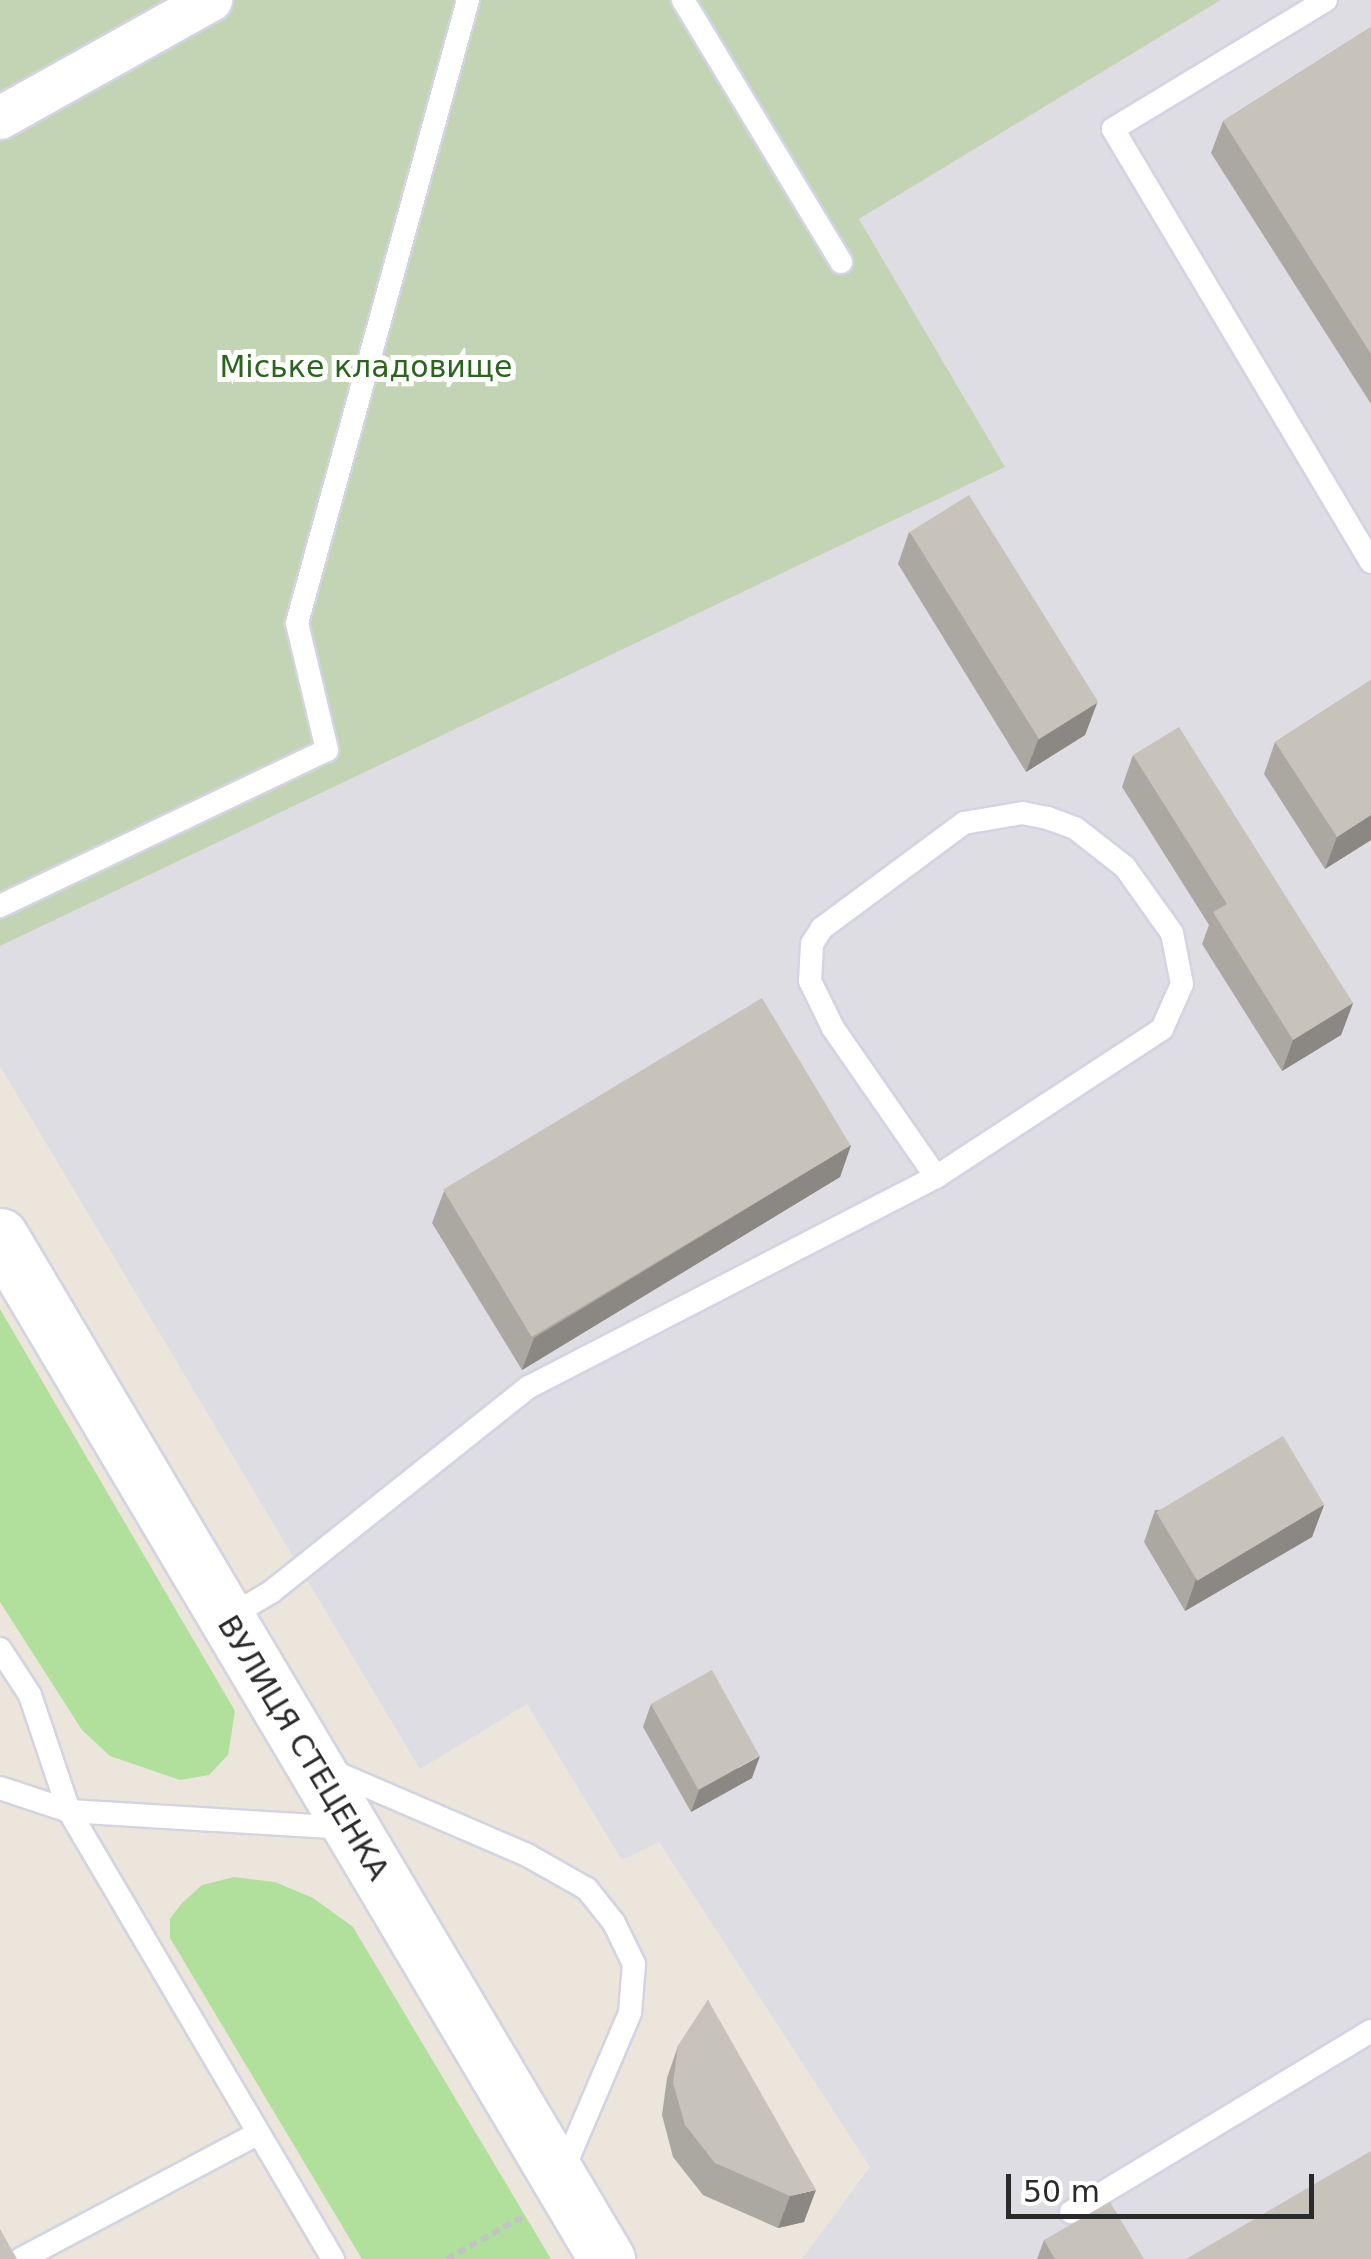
<!DOCTYPE html>
<html>
<head>
<meta charset="utf-8">
<style>
  body { margin:0 }
  #map { position:relative; width:1371px; height:2259px; overflow:hidden; background:#ebe5dc; font-family:"DejaVu Sans",sans-serif }
  div>[style] { position:absolute }
  [style*='--x'] { left:calc(var(--x)*1px); top:calc(var(--y)*1px); width:calc(var(--w)*1px); rotate:calc(var(--a)*1deg) }
  .industrial>* { inset:0; background:#dfdde4 }
  .green>* { inset:0; background:#b0e09b }
  .cemetery>* { inset:0; background:#c3d4b4 }
  .path>* { height:6px; margin-top:-3px; transform-origin:0; background:repeating-linear-gradient(90deg,#c3c3c3 0 8px,transparent 0 13px) }
  .roads { filter:drop-shadow(2px 0 #d2d4e2) drop-shadow(-2px 0 #d2d4e2) drop-shadow(0 2px #d2d4e2) drop-shadow(0 -2px #d2d4e2) }
  .service>* { height:22px; margin:-11px; padding:0 11px; transform-origin:11px; border-radius:11px; background:#fff }
  .minor>* { height:42px; margin:-21px; padding:0 21px; transform-origin:21px; border-radius:21px; background:#fff }
  .secondary>* { height:55px; margin:-27.5px; padding:0 27.5px; transform-origin:27.5px; border-radius:27.5px; background:#fff }
  .wall>* { inset:0; background:#aba8a1 }
  .shaded-wall>* { inset:0; background:#8b8883 }
  .building>* { inset:0; background:#c7c3bb; transform-origin:0 0 }
  span { translate:-50% -50%; white-space:nowrap; text-align:center; line-height:1.15; -webkit-text-stroke:10px #fff; paint-order:stroke }
  .park-label { font-size:30px; color:#2a641d }
  .street-label { font-size:30px; color:#2a2a2a }
  .scale { position:absolute; left:1006px; top:2174px; width:308px; height:45px; box-sizing:border-box; border:5px solid #2a2a2a; border-top:0; padding-left:12px; font-size:30px; line-height:35px; white-space:nowrap; color:#2a2a2a; -webkit-text-stroke:8px #fff; paint-order:stroke }
</style>
</head>
<body>
<div id="map">
  <div class="industrial">
    <div style="clip-path:polygon(1221px 0,1371px 0,1371px 2259px,802px 2259px,870px 2167px,659px 1842px,622px 1860px,527px 1704px,420px 1769px,0 1066px,0 946px,1004px 467px,859px 219px)"></div>
  </div>
  <div class="green">
    <div style="clip-path:polygon(0 1309px,235px 1711px,228px 1755px,209px 1775px,180px 1780px,110px 1756px,82px 1730px,0 1602px)"></div>
    <div style="clip-path:polygon(234px 1877px,275px 1882px,313px 1898px,353px 1927px,551px 2259px,362px 2259px,170px 1938px,170px 1919px,181px 1904px,202px 1885px)"></div>
  </div>
  <div class="cemetery">
    <div style="clip-path:polygon(0 0,1221px 0,859px 219px,1005px 467px,0 946px)"></div>
  </div>
  <div class="path">
    <div style="--x:447;--y:2259;--w:86;--a:-29.2"></div>
  </div>
  <div class="roads">
    <div class="service">
      <div style="--x:683;--y:0;--w:306;--a:58.9"></div>
      <div style="--x:1326;--y:0;--w:249;--a:148.8"></div>
      <div style="--x:1113;--y:129;--w:504;--a:59.21"></div>
      <div style="--x:0;--y:906;--w:362;--a:-25.5"></div>
      <div style="--x:327;--y:750;--w:130;--a:-103.3"></div>
      <div style="--x:297;--y:623;--w:646;--a:-74.65"></div>
      <div style="--x:227;--y:1618;--w:51;--a:-30.6"></div>
      <div style="--x:271;--y:1592;--w:330;--a:-38.5"></div>
      <div style="--x:529;--y:1387;--w:458;--a:-27.3"></div>
      <div style="--x:936;--y:1177;--w:270;--a:-33.2"></div>
      <div style="--x:1162;--y:1029;--w:49;--a:-66"></div>
      <div style="--x:1182;--y:984;--w:52;--a:-101.1"></div>
      <div style="--x:1172;--y:933;--w:81;--a:-125.5"></div>
      <div style="--x:1125;--y:867;--w:63;--a:-142"></div>
      <div style="--x:1075;--y:828;--w:29;--a:-160"></div>
      <div style="--x:1048;--y:818;--w:25;--a:-169"></div>
      <div style="--x:1023;--y:813;--w:60;--a:170.4"></div>
      <div style="--x:964;--y:823;--w:177;--a:143.5"></div>
      <div style="--x:822;--y:928;--w:19;--a:122"></div>
      <div style="--x:812;--y:944;--w:37;--a:93"></div>
      <div style="--x:810;--y:981;--w:52;--a:63.9"></div>
      <div style="--x:833;--y:1028;--w:181;--a:55.3"></div>
      <div style="--x:0;--y:1649;--w:55;--a:56.9"></div>
      <div style="--x:30;--y:1695;--w:122;--a:71.4"></div>
      <div style="--x:69;--y:1811;--w:520;--a:59.49"></div>
      <div style="--x:325;--y:1768;--w:220;--a:23.3"></div>
      <div style="--x:527;--y:1855;--w:69;--a:29.5"></div>
      <div style="--x:587;--y:1889;--w:43;--a:51.5"></div>
      <div style="--x:614;--y:1923;--w:46;--a:64"></div>
      <div style="--x:634;--y:1964;--w:49;--a:94.7"></div>
      <div style="--x:630;--y:2013;--w:176;--a:113.1"></div>
      <div style="--x:0;--y:1788;--w:73;--a:18.4"></div>
      <div style="--x:69;--y:1811;--w:279;--a:3.5"></div>
      <div style="--x:1071;--y:2212;--w:350;--a:-31.1"></div>
      <div style="--x:21;--y:2259;--w:267;--a:-27.9"></div>
    </div>
    <div class="minor">
      <div style="--x:0;--y:118;--w:242;--a:-29.2"></div>
    </div>
    <div class="secondary">
      <div style="--x:0;--y:1236;--w:1190;--a:59.32"></div>
    </div>
  </div>
  <div class="wall">
    <div style="clip-path:polygon(1371px 27px,1371px 404px,1211px 153px,1223px 121px)"></div>
    <div style="clip-path:polygon(909px 532px,1097px 703px,1085px 735px,1026px 772px,898px 564px)"></div>
    <div style="clip-path:polygon(1371px 680px,1371px 840px,1325px 869px,1264px 774px,1275px 742px)"></div>
    <div style="clip-path:polygon(1133px 755px,1353px 1003px,1341px 1035px,1282px 1071px,1202px 944px,1209px 925px,1122px 787px)"></div>
    <div style="clip-path:polygon(851px 1145px,840px 1177px,522px 1370px,432px 1223px,444px 1191px)"></div>
    <div style="clip-path:polygon(1324px 1505px,1312px 1537px,1185px 1611px,1144px 1542px,1155px 1510px)"></div>
    <div style="clip-path:polygon(651px 1704px,752px 1778px,691px 1812px,643px 1727px)"></div>
    <div style="clip-path:polygon(708px 2000px,804px 2222px,778px 2228px,703px 2195px,673px 2157px,662px 2115px,667px 2078px,678px 2046px)"></div>
    <div style="clip-path:polygon(1044px 2240px,1144px 2259px,1037px 2259px)"></div>
  </div>
  <div class="shaded-wall">
    <div style="clip-path:polygon(1097px 703px,1085px 735px,1026px 772px,1038px 740px)"></div>
    <div style="clip-path:polygon(1371px 815px,1371px 840px,1325px 869px,1337px 837px)"></div>
    <div style="clip-path:polygon(1353px 1003px,1341px 1035px,1282px 1071px,1293px 1040px)"></div>
    <div style="clip-path:polygon(851px 1145px,840px 1177px,522px 1370px,534px 1338px)"></div>
    <div style="clip-path:polygon(1324px 1505px,1312px 1537px,1185px 1611px,1196px 1579px)"></div>
    <div style="clip-path:polygon(760px 1756px,752px 1778px,691px 1812px,699px 1790px)"></div>
    <div style="clip-path:polygon(816px 2190px,804px 2222px,778px 2228px,790px 2196px)"></div>
  </div>
  <div class="building">
    <div style="clip-path:polygon(1371px 27px,1371px 354px,1223px 121px)"></div>
    <div style="left:969px;top:495px;width:244px;height:70px;rotate:58deg"></div>
    <div style="clip-path:polygon(1371px 680px,1371px 815px,1337px 837px,1275px 742px)"></div>
    <div style="clip-path:polygon(1179px 727px,1353px 1003px,1293px 1040px,1213px 912px,1227px 904px,1133px 755px)"></div>
    <div style="left:762px;top:998px;width:172px;height:372px;rotate:59deg"></div>
    <div style="left:1283px;top:1436px;width:80px;height:148px;rotate:59deg"></div>
    <div style="left:712px;top:1670px;width:98px;height:70px;rotate:61deg"></div>
    <div style="clip-path:polygon(708px 2000px,816px 2190px,790px 2196px,715px 2163px,685px 2125px,673px 2083px,678px 2046px)"></div>
    <div style="clip-path:polygon(1371px 2151px,1371px 2259px,1186px 2259px)"></div>
    <div style="clip-path:polygon(1110px 2202px,1144px 2259px,1055px 2259px,1044px 2240px)"></div>
    <div style="clip-path:polygon(0 2229px,17px 2259px,0 2259px)"></div>
  </div>
  <div class="park-label">
    <span style="left:366px;top:367px">Міське кладовище</span>
  </div>
  <div class="street-label">
    <span style="left:303px;top:1748px;rotate:59deg">ВУЛИЦЯ СТЕЦЕНКА</span>
  </div>
  <div class="scale">50 m</div>
</div>
</body>
</html>
